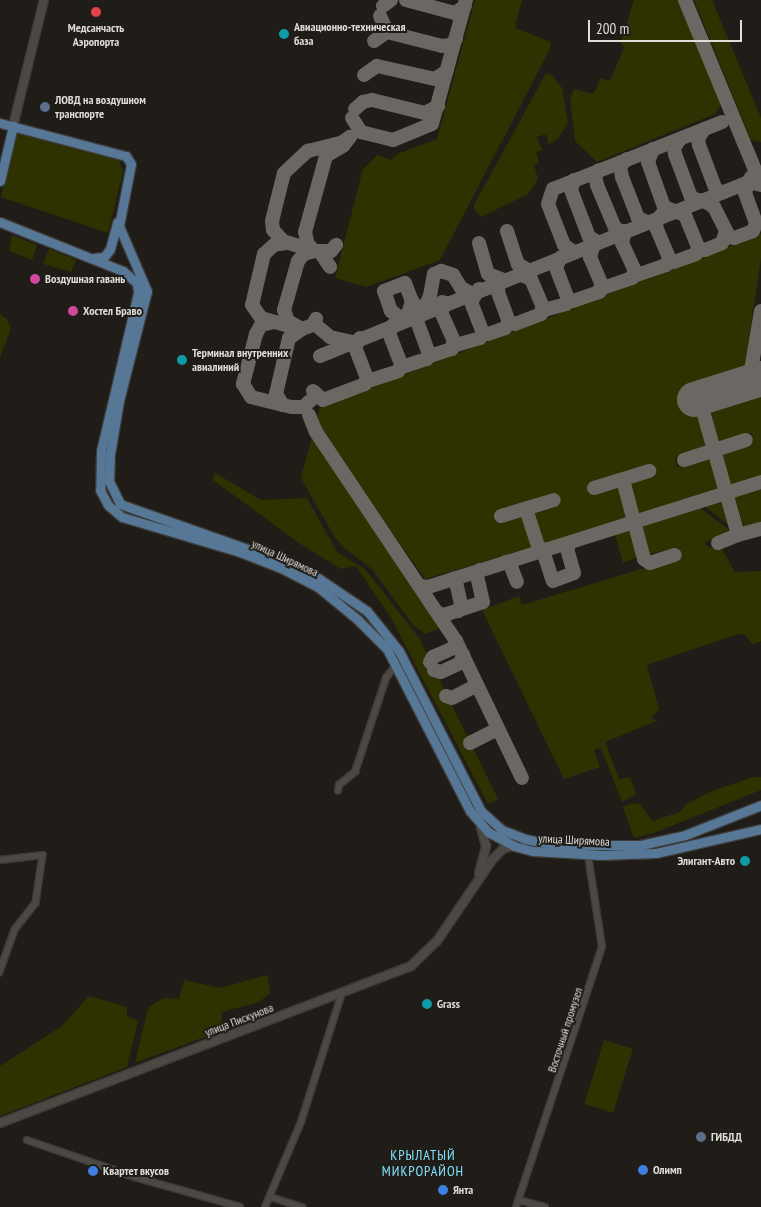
<!DOCTYPE html>
<html>
<head>
<meta charset="utf-8">
<style>
  body { margin:0 }
  #map { position:relative; width:761px; height:1207px; overflow:hidden; background:#201d18; font-family:"PT Sans Narrow",sans-serif }
  div>[style] { position:absolute }
  [style*='--x'] { left:calc(var(--x)*1px); top:calc(var(--y)*1px); width:calc(var(--w)*1px); rotate:calc(var(--a)*1deg) }
  .green>* { inset:0; background:#2d3200; transform-origin:0 0 }
  .taxiway>* { height:14px; margin:-7px; padding:0 7px; transform-origin:7px; border-radius:7px; background:#6b6864 }
  .runway>* { height:35px; margin:-17.5px; padding:0 17.5px; transform-origin:17.5px; border-radius:17.5px; background:#6b6864 }
  .roads { filter:drop-shadow(1px 0 #3d3a37) drop-shadow(-1px 0 #3d3a37) drop-shadow(0 1px #3d3a37) drop-shadow(0 -1px #3d3a37) }
  .street>* { height:5.5px; margin:-2.75px; padding:0 2.75px; transform-origin:2.75px; border-radius:2.75px; background:#4c4843 }
  .secondary>* { height:8px; margin:-4px; padding:0 4px; transform-origin:4px; border-radius:4px; background:#4c4843 }
  .primary>* { height:9px; margin:-4.5px; padding:0 4.5px; transform-origin:4.5px; border-radius:4.5px; background:#567796 }
  .dots>* { width:14px; height:14px; translate:-50% -50%; box-sizing:border-box; border:2px solid #201d18; border-radius:50% }
  span { translate:-50% -50%; white-space:nowrap; text-align:center; line-height:1.15; -webkit-text-stroke:4px #201d18; paint-order:stroke }
  .poi-label { font-size:12px; color:#dfddda; font-weight:700 }
  .left { translate:0 -50%; text-align:left }
  .right { translate:-100% -50%; text-align:right }
  .street-label { font-size:12px; color:#dfddda }
  .neighbourhood-label { font-size:14px; color:#80e1fe; letter-spacing:1px }
  .scale { position:absolute; left:588px; top:20px; width:154px; height:22px; box-sizing:border-box; border:2px solid #dfddda; border-top:0; padding-left:6px; font-size:15px; line-height:18px; white-space:nowrap; color:#dfddda; -webkit-text-stroke:4px #201d18; paint-order:stroke }
</style>
</head>
<body>
<div id="map">
  <div class="green">
    <div style="clip-path:polygon(475px 0,522px 0,515px 28px,551px 42px,550px 49px,440px 260px,366px 287px,335px 278px,363px 169px,377px 155px,391px 160px,397px 154px,437px 139px)"></div>
    <div style="clip-path:polygon(634px 0,680px 0,721px 101px,720px 106px,715px 114px,597px 162px,575px 141px,570px 99px,574px 89px,593px 94px,601px 78px,610px 81px,624px 48px,621px 42px)"></div>
    <div style="clip-path:polygon(694px 0,712px 0,761px 118px,761px 142px,751px 140px)"></div>
    <div style="clip-path:polygon(546px 73px,553px 76px,562px 88px,568px 123px,558px 139px,549px 144px,546px 134px,537px 137px,542px 150px,536px 152px,539px 163px,534px 165px,538px 179px,528px 194px,481px 217px,474px 209px,474px 205px)"></div>
    <div style="clip-path:polygon(16px 130px,118px 157px,123px 172px,108px 233px,1px 197px)"></div>
    <div style="clip-path:polygon(761px 234px,761px 258px,744px 372px,679px 393px,682px 405px,698px 400px,710px 446px,675px 458px,677px 467px,713px 456px,723px 488px,641px 515px,636px 513px,626px 482px,656px 473px,653px 464px,589px 484px,591px 493px,620px 484px,629px 513px,627px 519px,542px 545px,530px 513px,560px 503px,557px 494px,495px 514px,498px 522px,525px 514px,536px 546px,425px 579px,315px 424px,320px 408px)"></div>
    <div style="clip-path:polygon(12px 235px,37px 245px,32px 260px,9px 251px)"></div>
    <div style="clip-path:polygon(49px 249px,76px 260px,71px 272px,43px 264px)"></div>
    <div style="clip-path:polygon(0 315px,6px 318px,11px 328px,0 358px)"></div>
    <div style="clip-path:polygon(761px 390px,761px 477px,730px 486px,721px 453px,754px 442px,751px 433px,718px 443px,710px 406px)"></div>
    <div style="clip-path:polygon(312px 437px,440px 624px,438px 629px,426px 634px,414px 626px,372px 569px,344px 548px,334px 536px,301px 478px)"></div>
    <div style="clip-path:polygon(215px 473px,261px 500px,307px 498px,337px 552px,365px 569px,419px 638px,498px 799px,488px 804px,391px 618px,356px 566px,341px 569px,302px 545px,213px 480px)"></div>
    <div style="clip-path:polygon(761px 485px,761px 522px,744px 527px,733px 494px)"></div>
    <div style="clip-path:polygon(723px 496px,726px 498px,735px 530px,702px 504px)"></div>
    <div style="clip-path:polygon(696px 505px,732px 532px,705px 542px,706px 546px,722px 549px,735px 572px,761px 571px,761px 641px,753px 645px,745px 635px,738px 634px,647px 665px,659px 709px,651px 719px,659px 720px,605px 742px,619px 779px,630px 777px,636px 794px,622px 802px,601px 748px,594px 750px,600px 767px,564px 779px,482px 610px,519px 596px,522px 605px,681px 557px,679px 548px,648px 554px,640px 527px,642px 522px)"></div>
    <div style="clip-path:polygon(629px 526px,633px 527px,642px 555px,623px 563px,614px 531px)"></div>
    <div style="clip-path:polygon(372px 621px,396px 651px,478px 813px,500px 833px,557px 848px,539px 849px,511px 841px,489px 829px,475px 813px,393px 654px,370px 624px)"></div>
    <div style="clip-path:polygon(753px 777px,761px 777px,761px 790px,654px 833px,634px 838px,623px 807px,631px 803px,640px 804px,652px 821px,680px 812px,687px 804px,712px 791px)"></div>
    <div style="clip-path:polygon(267px 975px,270px 993px,259px 1002px,222px 1012px,221px 1031px,135px 1063px,148px 1008px,163px 998px,179px 999px,184px 980px,220px 988px)"></div>
    <div style="clip-path:polygon(89px 996px,127px 1007px,127px 1016px,138px 1020px,127px 1067px,0 1116px,0 1066px,62px 1026px)"></div>
    <div style="left:604px;top:1040px;width:30px;height:67px;rotate:17deg"></div>
  </div>
  <div class="taxiway">
    <div style="--x:406;--y:0;--w:51;--a:14.9"></div>
    <div style="--x:455;--y:13;--w:12;--a:-35"></div>
    <div style="--x:685;--y:0;--w:199;--a:67.6"></div>
    <div style="--x:383;--y:6;--w:10;--a:-37"></div>
    <div style="--x:380;--y:16;--w:12;--a:66"></div>
    <div style="--x:385;--y:27;--w:9;--a:36"></div>
    <div style="--x:374;--y:41;--w:16;--a:-35"></div>
    <div style="--x:387;--y:32;--w:57;--a:14.3"></div>
    <div style="--x:442;--y:46;--w:9;--a:-6"></div>
    <div style="--x:451;--y:45;--w:8;--a:-50"></div>
    <div style="--x:364;--y:75;--w:16;--a:-35"></div>
    <div style="--x:377;--y:66;--w:59;--a:12.6"></div>
    <div style="--x:435;--y:79;--w:14;--a:-34"></div>
    <div style="--x:355;--y:109;--w:11;--a:-41"></div>
    <div style="--x:363;--y:102;--w:9;--a:-13"></div>
    <div style="--x:372;--y:100;--w:55;--a:13.8"></div>
    <div style="--x:425;--y:113;--w:15;--a:-28"></div>
    <div style="--x:352;--y:118;--w:17;--a:57"></div>
    <div style="--x:361;--y:132;--w:33;--a:14"></div>
    <div style="--x:393;--y:140;--w:42;--a:-22.3"></div>
    <div style="--x:432;--y:124;--w:129;--a:-74.7"></div>
    <div style="--x:704;--y:129;--w:12;--a:121"></div>
    <div style="--x:698;--y:139;--w:6;--a:81"></div>
    <div style="--x:699;--y:145;--w:48;--a:69.3"></div>
    <div style="--x:716;--y:190;--w:7;--a:16"></div>
    <div style="--x:680;--y:139;--w:11;--a:124"></div>
    <div style="--x:674;--y:148;--w:6;--a:81"></div>
    <div style="--x:675;--y:154;--w:46;--a:69.6"></div>
    <div style="--x:691;--y:197;--w:9;--a:27"></div>
    <div style="--x:653;--y:149;--w:14;--a:111"></div>
    <div style="--x:648;--y:162;--w:48;--a:70.4"></div>
    <div style="--x:664;--y:207;--w:22;--a:21"></div>
    <div style="--x:685;--y:215;--w:35;--a:68"></div>
    <div style="--x:698;--y:248;--w:7;--a:16"></div>
    <div style="--x:705;--y:250;--w:18;--a:-22"></div>
    <div style="--x:722;--y:243;--w:9;--a:-72"></div>
    <div style="--x:627;--y:159;--w:10;--a:135"></div>
    <div style="--x:620;--y:166;--w:11;--a:80"></div>
    <div style="--x:622;--y:177;--w:44;--a:68.7"></div>
    <div style="--x:638;--y:218;--w:10;--a:24"></div>
    <div style="--x:599;--y:170;--w:7;--a:124"></div>
    <div style="--x:595;--y:176;--w:9;--a:77"></div>
    <div style="--x:597;--y:185;--w:47;--a:67.3"></div>
    <div style="--x:615;--y:228;--w:9;--a:27"></div>
    <div style="--x:574;--y:180;--w:10;--a:107"></div>
    <div style="--x:571;--y:190;--w:50;--a:69"></div>
    <div style="--x:589;--y:237;--w:10;--a:29"></div>
    <div style="--x:702;--y:200;--w:14;--a:30"></div>
    <div style="--x:714;--y:207;--w:34;--a:63"></div>
    <div style="--x:729;--y:237;--w:5;--a:11"></div>
    <div style="--x:734;--y:238;--w:20;--a:-20"></div>
    <div style="--x:753;--y:231;--w:9;--a:-69"></div>
    <div style="--x:756;--y:223;--w:33;--a:-110"></div>
    <div style="--x:745;--y:192;--w:16;--a:-68"></div>
    <div style="--x:663;--y:213;--w:9;--a:131"></div>
    <div style="--x:657;--y:220;--w:7;--a:98"></div>
    <div style="--x:656;--y:227;--w:36;--a:67"></div>
    <div style="--x:670;--y:260;--w:4;--a:27"></div>
    <div style="--x:674;--y:262;--w:23;--a:-20"></div>
    <div style="--x:696;--y:254;--w:6;--a:-72"></div>
    <div style="--x:507;--y:231;--w:35;--a:72"></div>
    <div style="--x:518;--y:264;--w:12;--a:31"></div>
    <div style="--x:625;--y:231;--w:12;--a:104"></div>
    <div style="--x:622;--y:243;--w:35;--a:65"></div>
    <div style="--x:637;--y:275;--w:31;--a:-19"></div>
    <div style="--x:666;--y:265;--w:7;--a:-63"></div>
    <div style="--x:286;--y:243;--w:12;--a:171"></div>
    <div style="--x:274;--y:245;--w:13;--a:138"></div>
    <div style="--x:264;--y:254;--w:52;--a:103.2"></div>
    <div style="--x:252;--y:305;--w:16;--a:55"></div>
    <div style="--x:261;--y:318;--w:33;--a:16"></div>
    <div style="--x:479;--y:243;--w:32;--a:74"></div>
    <div style="--x:488;--y:274;--w:17;--a:21"></div>
    <div style="--x:504;--y:280;--w:6;--a:149"></div>
    <div style="--x:499;--y:283;--w:9;--a:96"></div>
    <div style="--x:498;--y:292;--w:33;--a:70"></div>
    <div style="--x:509;--y:323;--w:6;--a:9"></div>
    <div style="--x:515;--y:324;--w:28;--a:-21"></div>
    <div style="--x:541;--y:314;--w:6;--a:-81"></div>
    <div style="--x:594;--y:244;--w:14;--a:107"></div>
    <div style="--x:590;--y:257;--w:34;--a:67"></div>
    <div style="--x:603;--y:288;--w:31;--a:-19"></div>
    <div style="--x:632;--y:278;--w:6;--a:-72"></div>
    <div style="--x:315;--y:251;--w:34;--a:-163"></div>
    <div style="--x:283;--y:241;--w:15;--a:-132"></div>
    <div style="--x:273;--y:230;--w:9;--a:-96"></div>
    <div style="--x:272;--y:221;--w:49;--a:-76"></div>
    <div style="--x:284;--y:173;--w:33;--a:-43"></div>
    <div style="--x:308;--y:151;--w:34;--a:-14"></div>
    <div style="--x:341;--y:143;--w:11;--a:-34"></div>
    <div style="--x:350;--y:137;--w:11;--a:128"></div>
    <div style="--x:343;--y:146;--w:20;--a:150"></div>
    <div style="--x:326;--y:156;--w:79;--a:105.4"></div>
    <div style="--x:305;--y:232;--w:13;--a:77"></div>
    <div style="--x:308;--y:245;--w:9;--a:41"></div>
    <div style="--x:315;--y:251;--w:16;--a:0"></div>
    <div style="--x:331;--y:251;--w:8;--a:-50"></div>
    <div style="--x:315;--y:251;--w:11;--a:165"></div>
    <div style="--x:304;--y:254;--w:9;--a:131"></div>
    <div style="--x:298;--y:261;--w:51;--a:105.9"></div>
    <div style="--x:284;--y:310;--w:12;--a:70"></div>
    <div style="--x:288;--y:321;--w:16;--a:30"></div>
    <div style="--x:302;--y:329;--w:12;--a:-20"></div>
    <div style="--x:313;--y:325;--w:7;--a:-63"></div>
    <div style="--x:320;--y:252;--w:18;--a:56"></div>
    <div style="--x:574;--y:252;--w:12;--a:-145"></div>
    <div style="--x:564;--y:245;--w:44;--a:-111.3"></div>
    <div style="--x:548;--y:204;--w:16;--a:-72"></div>
    <div style="--x:553;--y:189;--w:182;--a:-21.6"></div>
    <div style="--x:519;--y:274;--w:13;--a:23"></div>
    <div style="--x:531;--y:279;--w:34;--a:67"></div>
    <div style="--x:544;--y:310;--w:23;--a:-15"></div>
    <div style="--x:566;--y:304;--w:5;--a:-68"></div>
    <div style="--x:568;--y:299;--w:34;--a:-111"></div>
    <div style="--x:556;--y:267;--w:11;--a:-63"></div>
    <div style="--x:479;--y:289;--w:15;--a:122"></div>
    <div style="--x:471;--y:302;--w:33;--a:69"></div>
    <div style="--x:483;--y:333;--w:5;--a:11"></div>
    <div style="--x:488;--y:334;--w:18;--a:-19"></div>
    <div style="--x:505;--y:328;--w:6;--a:-51"></div>
    <div style="--x:568;--y:299;--w:5;--a:22"></div>
    <div style="--x:573;--y:301;--w:28;--a:-19"></div>
    <div style="--x:599;--y:292;--w:6;--a:-72"></div>
    <div style="--x:412;--y:301;--w:17;--a:107"></div>
    <div style="--x:407;--y:317;--w:5;--a:158"></div>
    <div style="--x:402;--y:319;--w:14;--a:-144"></div>
    <div style="--x:391;--y:311;--w:21;--a:-109"></div>
    <div style="--x:384;--y:291;--w:22;--a:-21"></div>
    <div style="--x:405;--y:283;--w:19;--a:69"></div>
    <div style="--x:412;--y:301;--w:16;--a:50"></div>
    <div style="--x:422;--y:313;--w:19;--a:-65"></div>
    <div style="--x:430;--y:296;--w:22;--a:-80"></div>
    <div style="--x:434;--y:274;--w:8;--a:-23"></div>
    <div style="--x:441;--y:271;--w:13;--a:18"></div>
    <div style="--x:453;--y:275;--w:15;--a:58"></div>
    <div style="--x:461;--y:288;--w:11;--a:27"></div>
    <div style="--x:442;--y:302;--w:4;--a:14"></div>
    <div style="--x:446;--y:303;--w:10;--a:119"></div>
    <div style="--x:441;--y:312;--w:36;--a:66"></div>
    <div style="--x:456;--y:345;--w:25;--a:-16"></div>
    <div style="--x:480;--y:338;--w:6;--a:-59"></div>
    <div style="--x:420;--y:314;--w:8;--a:113"></div>
    <div style="--x:417;--y:321;--w:37;--a:70"></div>
    <div style="--x:430;--y:356;--w:23;--a:-18"></div>
    <div style="--x:452;--y:349;--w:6;--a:-81"></div>
    <div style="--x:274;--y:322;--w:13;--a:167"></div>
    <div style="--x:261;--y:325;--w:10;--a:119"></div>
    <div style="--x:256;--y:334;--w:52;--a:104.6"></div>
    <div style="--x:243;--y:384;--w:15;--a:58"></div>
    <div style="--x:251;--y:397;--w:33;--a:14"></div>
    <div style="--x:393;--y:325;--w:9;--a:117"></div>
    <div style="--x:389;--y:333;--w:36;--a:69"></div>
    <div style="--x:402;--y:367;--w:26;--a:-18"></div>
    <div style="--x:427;--y:359;--w:5;--a:-53"></div>
    <div style="--x:317;--y:326;--w:17;--a:40"></div>
    <div style="--x:330;--y:337;--w:23;--a:13"></div>
    <div style="--x:302;--y:329;--w:16;--a:145"></div>
    <div style="--x:289;--y:338;--w:57;--a:103.1"></div>
    <div style="--x:276;--y:394;--w:13;--a:58"></div>
    <div style="--x:283;--y:405;--w:9;--a:13"></div>
    <div style="--x:292;--y:407;--w:11;--a:0"></div>
    <div style="--x:303;--y:407;--w:11;--a:-41"></div>
    <div style="--x:360;--y:338;--w:10;--a:119"></div>
    <div style="--x:355;--y:347;--w:36;--a:69"></div>
    <div style="--x:368;--y:381;--w:32;--a:-18"></div>
    <div style="--x:398;--y:371;--w:6;--a:-59"></div>
    <div style="--x:320;--y:356;--w:462;--a:-22.1"></div>
    <div style="--x:748;--y:182;--w:13;--a:13"></div>
    <div style="--x:749;--y:382;--w:72;--a:-80.4"></div>
    <div style="--x:313;--y:391;--w:13;--a:42"></div>
    <div style="--x:323;--y:400;--w:45;--a:-20.9"></div>
    <div style="--x:365;--y:384;--w:4;--a:-76"></div>
    <div style="--x:699;--y:397;--w:143;--a:74.2"></div>
    <div style="--x:738;--y:535;--w:24;--a:-15"></div>
    <div style="--x:309;--y:415;--w:18;--a:68"></div>
    <div style="--x:316;--y:432;--w:252;--a:56.2"></div>
    <div style="--x:456;--y:641;--w:152;--a:64.3"></div>
    <div style="--x:684;--y:460;--w:65;--a:-17.9"></div>
    <div style="--x:623;--y:480;--w:82;--a:75.1"></div>
    <div style="--x:644;--y:559;--w:7;--a:34"></div>
    <div style="--x:650;--y:563;--w:26;--a:-18"></div>
    <div style="--x:594;--y:488;--w:58;--a:-17.2"></div>
    <div style="--x:526;--y:509;--w:45;--a:72"></div>
    <div style="--x:501;--y:516;--w:55;--a:-16.8"></div>
    <div style="--x:718;--y:543;--w:22;--a:-22"></div>
    <div style="--x:547;--y:549;--w:6;--a:121"></div>
    <div style="--x:544;--y:554;--w:28;--a:72"></div>
    <div style="--x:553;--y:581;--w:22;--a:-21"></div>
    <div style="--x:574;--y:573;--w:26;--a:-106"></div>
    <div style="--x:567;--y:548;--w:6;--a:-59"></div>
    <div style="--x:506;--y:562;--w:4;--a:27"></div>
    <div style="--x:510;--y:564;--w:19;--a:69"></div>
    <div style="--x:455;--y:578;--w:28;--a:77"></div>
    <div style="--x:461;--y:605;--w:7;--a:117"></div>
    <div style="--x:420;--y:586;--w:8;--a:7"></div>
    <div style="--x:428;--y:587;--w:349;--a:-17.5"></div>
    <div style="--x:438;--y:613;--w:6;--a:18"></div>
    <div style="--x:444;--y:615;--w:41;--a:-18.4"></div>
    <div style="--x:483;--y:602;--w:28;--a:-103"></div>
    <div style="--x:477;--y:575;--w:6;--a:-59"></div>
    <div style="--x:430;--y:662;--w:6;--a:-59"></div>
    <div style="--x:433;--y:657;--w:22;--a:-24"></div>
    <div style="--x:453;--y:648;--w:8;--a:-67"></div>
    <div style="--x:434;--y:670;--w:7;--a:16"></div>
    <div style="--x:441;--y:672;--w:21;--a:-25"></div>
    <div style="--x:460;--y:663;--w:9;--a:-69"></div>
    <div style="--x:446;--y:696;--w:6;--a:18"></div>
    <div style="--x:452;--y:698;--w:28;--a:-27"></div>
    <div style="--x:470;--y:743;--w:31;--a:-27"></div>
  </div>
  <div class="runway">
    <div style="--x:694;--y:399;--w:70;--a:-17.4"></div>
  </div>
  <div class="roads">
    <div class="street">
      <div style="--x:338;--y:791;--w:6;--a:-81"></div>
      <div style="--x:339;--y:785;--w:21;--a:-39"></div>
      <div style="--x:355;--y:772;--w:99;--a:-71.7"></div>
      <div style="--x:386;--y:678;--w:16;--a:-52"></div>
      <div style="--x:0;--y:860;--w:43;--a:-6.6"></div>
      <div style="--x:43;--y:855;--w:49;--a:98.3"></div>
      <div style="--x:36;--y:903;--w:34;--a:128"></div>
      <div style="--x:15;--y:930;--w:45;--a:109.7"></div>
      <div style="--x:27;--y:1140;--w:114;--a:18.9"></div>
      <div style="--x:135;--y:1177;--w:109;--a:15.9"></div>
      <div style="--x:271;--y:1197;--w:33;--a:18"></div>
      <div style="--x:519;--y:1200;--w:27;--a:15"></div>
      <div style="--x:265;--y:1207;--w:92;--a:-67"></div>
      <div style="--x:301;--y:1122;--w:135;--a:-72.4"></div>
      <div style="--x:516;--y:1207;--w:274;--a:-71.7"></div>
      <div style="--x:602;--y:947;--w:93;--a:-98.7"></div>
    </div>
    <div class="secondary">
      <div style="--x:13;--y:126;--w:130;--a:-76.2"></div>
      <div style="--x:479;--y:873;--w:28;--a:-75"></div>
      <div style="--x:486;--y:846;--w:20;--a:-105"></div>
      <div style="--x:0;--y:1123;--w:440;--a:-20.9"></div>
      <div style="--x:411;--y:966;--w:36;--a:-44"></div>
      <div style="--x:437;--y:941;--w:98;--a:-55.8"></div>
      <div style="--x:492;--y:860;--w:17;--a:-45"></div>
      <div style="--x:504;--y:848;--w:10;--a:-11"></div>
    </div>
    <div class="primary">
      <div style="--x:0;--y:123;--w:130;--a:14.7"></div>
      <div style="--x:126;--y:156;--w:9;--a:58"></div>
      <div style="--x:131;--y:164;--w:63;--a:101"></div>
      <div style="--x:119;--y:226;--w:71;--a:66.7"></div>
      <div style="--x:147;--y:291;--w:114;--a:104.3"></div>
      <div style="--x:119;--y:401;--w:54;--a:99.6"></div>
      <div style="--x:110;--y:454;--w:27;--a:92"></div>
      <div style="--x:109;--y:481;--w:25;--a:64"></div>
      <div style="--x:120;--y:504;--w:178;--a:19.4"></div>
      <div style="--x:288;--y:563;--w:34;--a:27"></div>
      <div style="--x:318;--y:578;--w:59;--a:34"></div>
      <div style="--x:367;--y:611;--w:51;--a:51.3"></div>
      <div style="--x:399;--y:651;--w:180;--a:62.9"></div>
      <div style="--x:481;--y:811;--w:28;--a:42"></div>
      <div style="--x:502;--y:830;--w:25;--a:21"></div>
      <div style="--x:525;--y:839;--w:32;--a:11"></div>
      <div style="--x:556;--y:845;--w:85;--a:0"></div>
      <div style="--x:641;--y:845;--w:45;--a:-12.8"></div>
      <div style="--x:685;--y:835;--w:82;--a:-21.5"></div>
      <div style="--x:0;--y:181;--w:57;--a:-76.7"></div>
      <div style="--x:0;--y:222;--w:132;--a:21.7"></div>
      <div style="--x:123;--y:271;--w:18;--a:41"></div>
      <div style="--x:137;--y:283;--w:10;--a:84"></div>
      <div style="--x:138;--y:293;--w:162;--a:103.2"></div>
      <div style="--x:101;--y:451;--w:39;--a:91"></div>
      <div style="--x:100;--y:490;--w:17;--a:62"></div>
      <div style="--x:108;--y:505;--w:18;--a:41"></div>
      <div style="--x:122;--y:517;--w:123;--a:16.5"></div>
      <div style="--x:240;--y:552;--w:44;--a:21.3"></div>
      <div style="--x:281;--y:568;--w:42;--a:27.2"></div>
      <div style="--x:318;--y:587;--w:52;--a:39.5"></div>
      <div style="--x:358;--y:620;--w:41;--a:45"></div>
      <div style="--x:387;--y:649;--w:182;--a:62.9"></div>
      <div style="--x:470;--y:811;--w:28;--a:49"></div>
      <div style="--x:488;--y:832;--w:30;--a:28"></div>
      <div style="--x:514;--y:846;--w:20;--a:15"></div>
      <div style="--x:533;--y:851;--w:68;--a:3.4"></div>
      <div style="--x:601;--y:855;--w:55;--a:-2.1"></div>
      <div style="--x:656;--y:853;--w:108;--a:-12.9"></div>
      <div style="--x:93;--y:258;--w:11;--a:-5"></div>
      <div style="--x:104;--y:257;--w:10;--a:-53"></div>
      <div style="--x:110;--y:249;--w:28;--a:-75"></div>
    </div>
  </div>
  <div class="dots">
    <div style="left:96px;top:12px;background:#e0444e"></div>
    <div style="left:284px;top:34px;background:#0f9aa8"></div>
    <div style="left:45px;top:107px;background:#5c6f8a"></div>
    <div style="left:35px;top:279px;background:#d1479c"></div>
    <div style="left:73px;top:311px;background:#d1479c"></div>
    <div style="left:182px;top:360px;background:#0f9aa8"></div>
    <div style="left:745px;top:861px;background:#0f9aa8"></div>
    <div style="left:427px;top:1004px;background:#0f9aa8"></div>
    <div style="left:701px;top:1137px;background:#5c6f8a"></div>
    <div style="left:643px;top:1170px;background:#3f7fe0"></div>
    <div style="left:93px;top:1171px;background:#3f7fe0"></div>
    <div style="left:443px;top:1190px;background:#3f7fe0"></div>
  </div>
  <div class="poi-label">
    <span class="left" style="left:294px;top:34px">Авиационно-техническая<br>база</span>
    <span style="left:96px;top:35px">Медсанчасть<br>Аэропорта</span>
    <span class="left" style="left:55px;top:107px">ЛОВД на воздушном<br>транспорте</span>
    <span class="left" style="left:45px;top:279px">Воздушная гавань</span>
    <span class="left" style="left:83px;top:311px">Хостел Браво</span>
    <span class="left" style="left:192px;top:360px">Терминал внутренних<br>авиалиний</span>
    <span class="right" style="left:735px;top:861px">Элигант-Авто</span>
    <span class="left" style="left:437px;top:1004px">Grass</span>
    <span class="left" style="left:711px;top:1137px">ГИБДД</span>
    <span class="left" style="left:653px;top:1170px">Олимп</span>
    <span class="left" style="left:103px;top:1171px">Квартет вкусов</span>
    <span class="left" style="left:453px;top:1190px">Янта</span>
  </div>
  <div class="street-label">
    <span style="left:285px;top:558px;rotate:25deg">улица Ширямова</span>
    <span style="left:574px;top:840px;rotate:3deg">улица Ширямова</span>
    <span style="left:239px;top:1020px;rotate:-21deg">улица Пискунова</span>
    <span style="left:565px;top:1030px;rotate:-72deg">Восточный промузел</span>
  </div>
  <div class="neighbourhood-label">
    <span style="left:423px;top:1163px">КРЫЛАТЫЙ<br>МИКРОРАЙОН</span>
  </div>
  <div class="scale">200 m</div>
</div>
</body>
</html>
